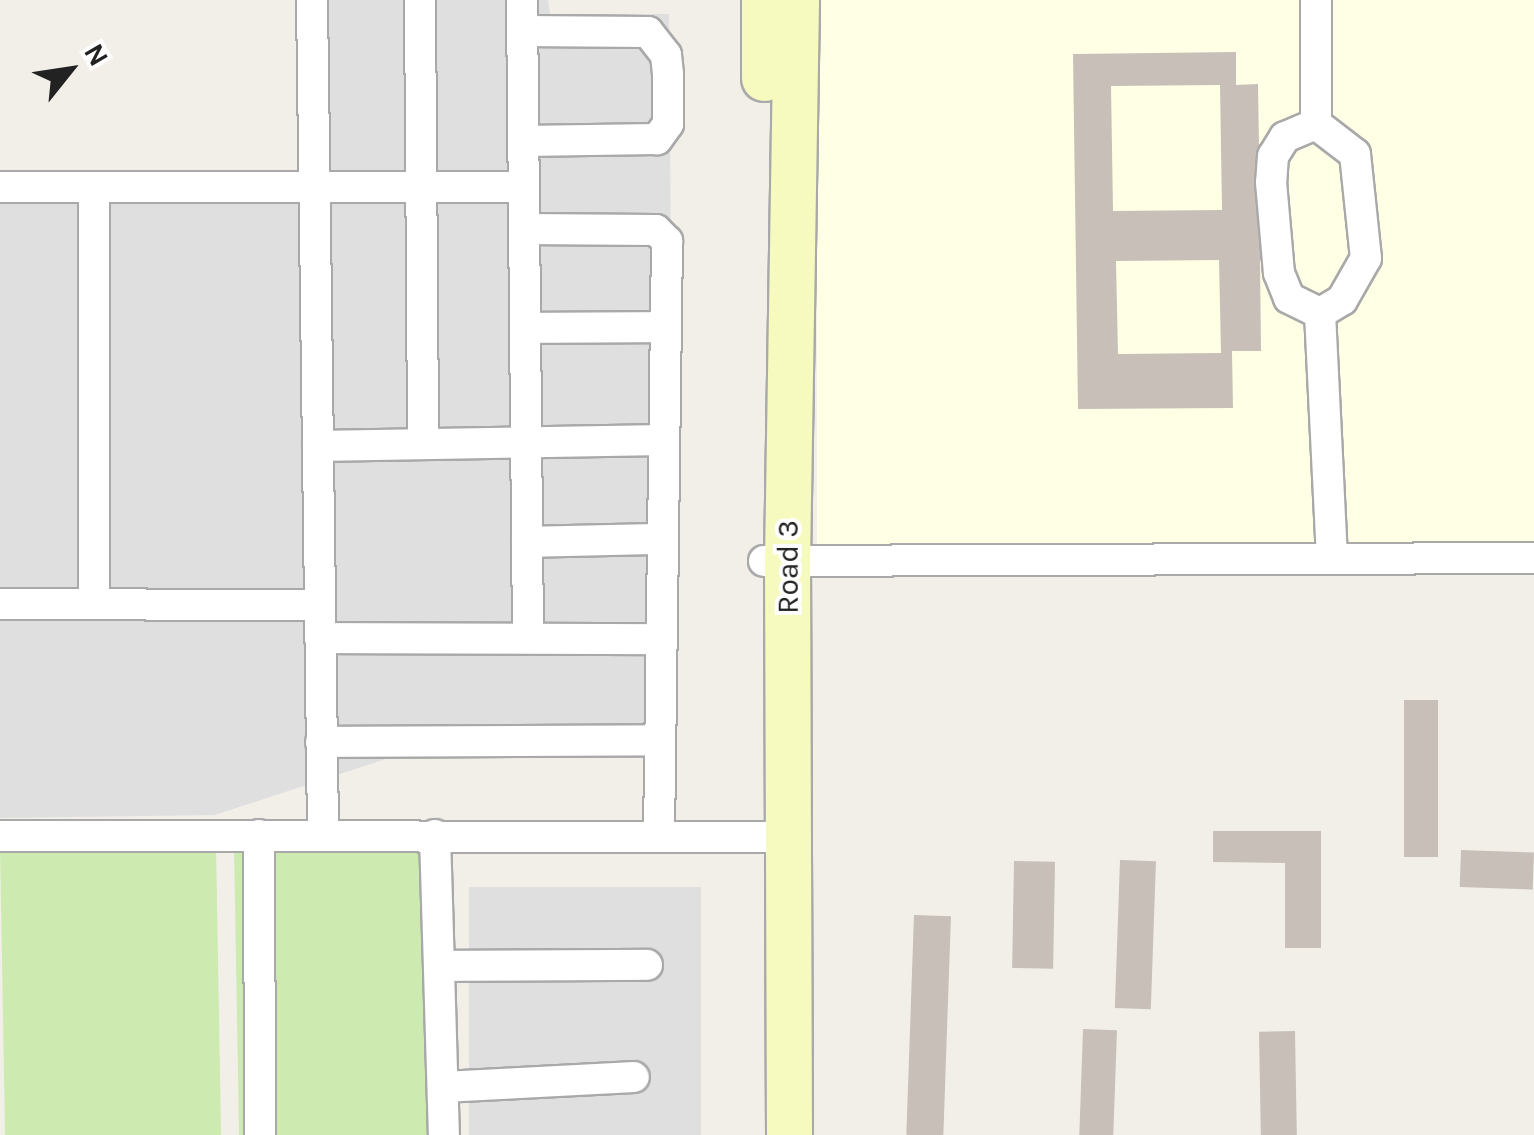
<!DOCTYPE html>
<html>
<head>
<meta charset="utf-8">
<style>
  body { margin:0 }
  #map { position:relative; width:1534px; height:1135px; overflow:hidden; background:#f2efe9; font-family:Karla,sans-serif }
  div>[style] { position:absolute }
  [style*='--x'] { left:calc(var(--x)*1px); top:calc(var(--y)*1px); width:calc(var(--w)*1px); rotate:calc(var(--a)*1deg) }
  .residential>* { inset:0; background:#e0dfdf; transform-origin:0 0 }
  .education>* { inset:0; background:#ffffe5; transform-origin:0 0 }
  .grass>* { inset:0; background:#cdebb0; transform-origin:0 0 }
  .building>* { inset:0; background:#c7bfb8; transform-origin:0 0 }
  .roads { filter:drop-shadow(2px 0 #a9a9a9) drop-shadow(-2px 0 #a9a9a9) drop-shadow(0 2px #a9a9a9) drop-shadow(0 -2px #a9a9a9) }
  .street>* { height:30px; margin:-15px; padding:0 15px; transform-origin:15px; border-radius:15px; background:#fff }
  .secondary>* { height:45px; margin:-22.5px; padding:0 22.5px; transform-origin:22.5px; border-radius:22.5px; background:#f7fabf }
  span { translate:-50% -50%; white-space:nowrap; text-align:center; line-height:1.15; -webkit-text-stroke:8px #fff; paint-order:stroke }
  .street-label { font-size:30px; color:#222 }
  .north { position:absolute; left:20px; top:20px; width:100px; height:100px; -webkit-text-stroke:8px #fff; paint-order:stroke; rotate:60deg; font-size:28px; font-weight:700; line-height:40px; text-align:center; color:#222 }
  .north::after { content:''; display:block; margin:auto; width:35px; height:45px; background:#222; clip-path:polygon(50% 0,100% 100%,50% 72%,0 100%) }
</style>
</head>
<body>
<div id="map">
  <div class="residential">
    <div style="clip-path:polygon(298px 0,548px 0,550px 14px,669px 14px,675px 757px,389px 758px,215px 815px,0 818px,0 204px,299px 201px)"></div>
    <div style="left:469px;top:887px;width:232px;height:248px"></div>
  </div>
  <div class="education">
    <div style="left:817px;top:0;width:717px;height:554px"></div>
  </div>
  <div class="grass">
    <div style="left:216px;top:844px;width:291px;height:216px;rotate:89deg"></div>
    <div style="left:424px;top:845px;width:290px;height:190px;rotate:89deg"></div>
  </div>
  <div class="building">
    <div style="clip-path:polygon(evenodd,1236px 52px,1236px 85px,1258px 84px,1260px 209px,1278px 260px,1260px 260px,1261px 351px,1232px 351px,1233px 408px,1078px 409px,1073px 54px,1236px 52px,1220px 85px,1222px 210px,1113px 211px,1111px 86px,1220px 85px,1236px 52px,1219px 260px,1221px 353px,1118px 354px,1116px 261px,1219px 260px)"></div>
    <div style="left:1404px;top:700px;width:34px;height:157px"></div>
    <div style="clip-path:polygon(1213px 831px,1321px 831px,1321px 948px,1285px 948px,1285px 863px,1213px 862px)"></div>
    <div style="left:1461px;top:850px;width:73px;height:37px;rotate:2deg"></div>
    <div style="left:1120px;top:860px;width:36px;height:148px;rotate:2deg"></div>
    <div style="left:1014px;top:861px;width:41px;height:107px;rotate:1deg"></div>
    <div style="left:914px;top:915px;width:37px;height:220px;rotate:2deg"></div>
    <div style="left:1083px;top:1029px;width:34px;height:106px;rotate:2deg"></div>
    <div style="left:1295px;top:1031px;width:104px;height:36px;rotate:89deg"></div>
  </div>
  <div class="roads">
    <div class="street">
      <div style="--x:312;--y:0;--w:834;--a:89.24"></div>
      <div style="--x:420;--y:0;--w:443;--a:89.6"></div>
      <div style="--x:522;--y:0;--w:638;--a:89.46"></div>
      <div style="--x:1316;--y:0;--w:124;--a:90"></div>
      <div style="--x:1316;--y:124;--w:49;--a:37.6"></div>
      <div style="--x:1355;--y:154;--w:105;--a:84"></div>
      <div style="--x:1366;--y:258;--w:48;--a:119.7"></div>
      <div style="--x:1342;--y:300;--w:26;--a:149"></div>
      <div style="--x:1320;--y:313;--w:246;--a:87.2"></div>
      <div style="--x:522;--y:31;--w:126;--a:0.5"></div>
      <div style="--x:648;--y:32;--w:29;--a:52"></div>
      <div style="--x:666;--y:55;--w:19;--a:84"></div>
      <div style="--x:668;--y:74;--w:50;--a:90"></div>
      <div style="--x:668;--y:124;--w:19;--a:126"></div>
      <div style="--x:657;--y:139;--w:134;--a:179.1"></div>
      <div style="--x:1316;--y:124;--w:34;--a:157"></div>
      <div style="--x:1285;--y:137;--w:22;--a:122"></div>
      <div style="--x:1273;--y:156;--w:26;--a:94"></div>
      <div style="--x:1271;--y:182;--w:91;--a:85"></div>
      <div style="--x:1279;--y:273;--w:27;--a:68"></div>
      <div style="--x:1289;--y:298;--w:34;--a:26"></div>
      <div style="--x:0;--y:187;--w:524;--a:0"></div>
      <div style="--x:94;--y:187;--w:417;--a:90"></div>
      <div style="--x:524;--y:229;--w:132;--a:0.4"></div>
      <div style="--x:656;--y:230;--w:16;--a:45"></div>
      <div style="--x:667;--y:241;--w:595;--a:90.77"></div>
      <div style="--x:525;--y:328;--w:140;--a:-0.4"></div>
      <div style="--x:318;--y:446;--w:345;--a:-1"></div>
      <div style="--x:527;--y:542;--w:135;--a:-1.3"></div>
      <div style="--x:764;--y:561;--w:770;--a:-0.22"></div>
      <div style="--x:0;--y:604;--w:320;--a:0.2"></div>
      <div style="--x:320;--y:638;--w:341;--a:0.2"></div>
      <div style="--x:321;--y:742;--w:339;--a:-0.3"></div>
      <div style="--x:259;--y:835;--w:300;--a:89.8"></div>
      <div style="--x:435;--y:835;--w:300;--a:88.3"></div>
      <div style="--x:0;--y:836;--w:790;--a:0.07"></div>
      <div style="--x:440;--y:966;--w:207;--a:-0.3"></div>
      <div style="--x:444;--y:1087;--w:190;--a:-3"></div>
    </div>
    <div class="secondary">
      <div style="--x:764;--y:78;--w:78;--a:-90"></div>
      <div style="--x:789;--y:1135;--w:574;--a:-90.2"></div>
      <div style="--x:787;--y:561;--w:561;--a:-89.08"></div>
    </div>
  </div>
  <div class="street-label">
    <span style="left:788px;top:567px;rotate:-90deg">Road 3</span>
  </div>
  <div class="north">N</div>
</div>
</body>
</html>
